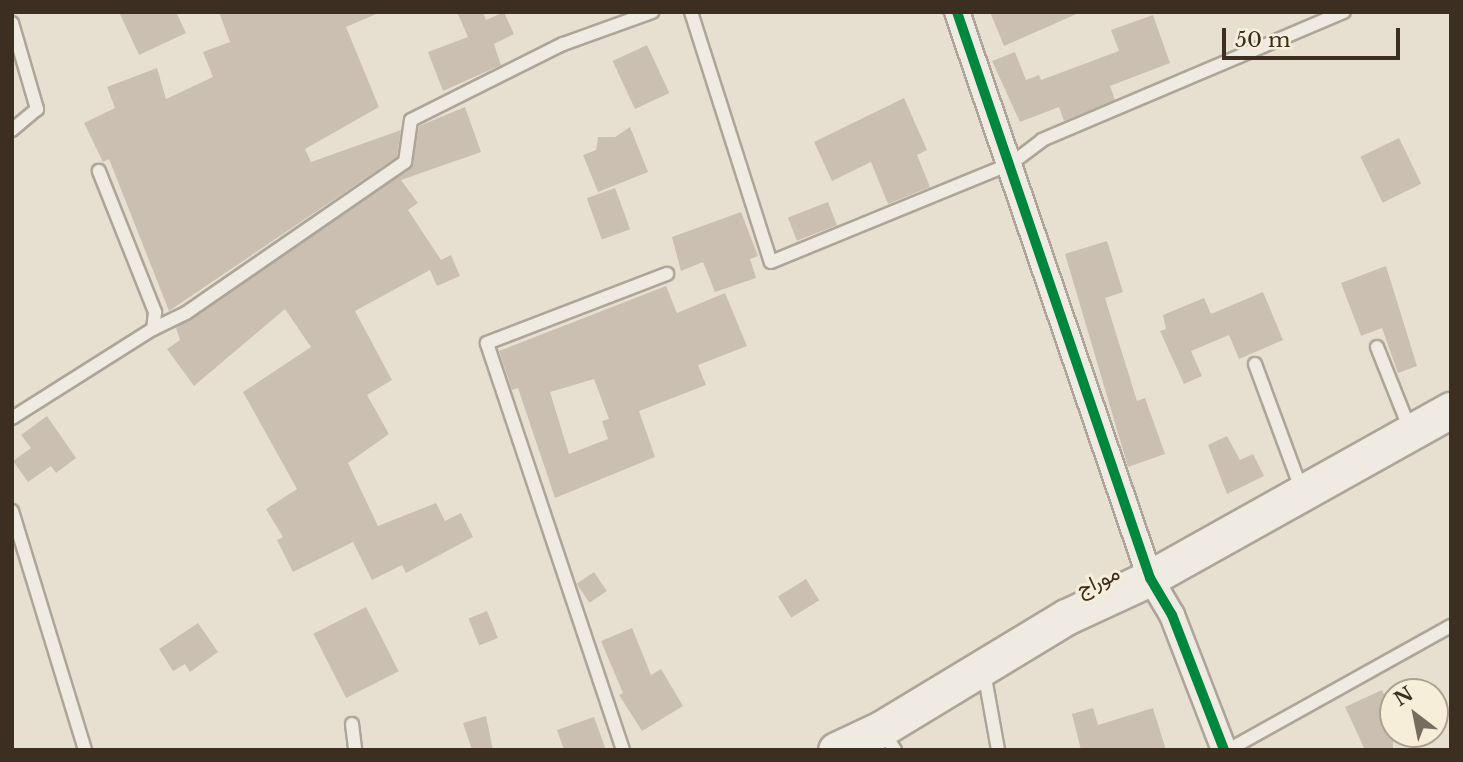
<!DOCTYPE html>
<html>
<head>
<meta charset="utf-8">
<style>
  body { margin:0 }
  #map { position:relative; width:1463px; height:762px; overflow:hidden; background:#e7e0d1; font-family:"Libre Baskerville",Vazirmatn,serif }
  div>[style] { position:absolute }
  [style*='--x'] { left:calc(var(--x)*1px); top:calc(var(--y)*1px); width:calc(var(--w)*1px); rotate:calc(var(--a)*1deg) }
  .building>* { inset:0; background:#cbbfb2; transform-origin:0 0 }
  .roads { filter:drop-shadow(2px 0 #ada599) drop-shadow(-2px 0 #ada599) drop-shadow(0 2px #ada599) drop-shadow(0 -2px #ada599) }
  .service>* { height:12px; margin:-6px; padding:0 6px; transform-origin:6px; border-radius:6px; background:#efebe2 }
  .minor>* { height:24px; margin:-12px; padding:0 12px; transform-origin:12px; border-radius:12px; background:#efebe2 }
  .secondary>* { height:35px; margin:-17.5px; padding:0 17.5px; transform-origin:17.5px; border-radius:17.5px; background:#efebe2 }
  .cycleway>* { height:10px; margin:-5px; padding:0 5px; transform-origin:5px; border-radius:5px; background:#00873e }
  span { translate:-50% -50%; white-space:nowrap; text-align:center; line-height:1.15; -webkit-text-stroke:6px #f6eed8; paint-order:stroke }
  .street-label { font-size:21px; color:#3c2e21 }
  .frame { position:absolute; inset:0; border:14px solid #3c2e21; pointer-events:none }
  .north { position:absolute; left:1379px; top:678px; width:70px; height:70px; box-sizing:border-box; background:#f6eed8; border:2px solid #aca18f; border-radius:50%; rotate:328deg; font-size:19px; font-weight:700; line-height:28px; text-align:center; color:#3c2e21 }
  .north::after { content:''; display:block; margin:auto; width:24px; height:32px; background:#786c5f; clip-path:polygon(50% 0,100% 100%,50% 72%,0 100%) }
  .scale { position:absolute; left:1222px; top:28px; width:178px; height:32px; box-sizing:border-box; border:4px solid #3c2e21; border-top:0; padding-left:9px; font-size:21px; line-height:24px; white-space:nowrap; color:#3c2e21; -webkit-text-stroke:5px #f6eed8; paint-order:stroke }
</style>
</head>
<body>
<div id="map">
  <div class="building">
    <div style="clip-path:polygon(119px 12px,176px 12px,186px 33px,139px 55px)"></div>
    <div style="clip-path:polygon(219px 12px,381px 12px,346px 27px,379px 107px,305px 149px,311px 162px,401px 130px,397px 157px,169px 311px,109px 159px,103px 162px,84px 123px,115px 108px,107px 87px,157px 68px,166px 99px,213px 77px,203px 52px,230px 42px)"></div>
    <div style="clip-path:polygon(457px 12px,483px 12px,486px 20px,504px 12px,514px 34px,494px 44px,501px 65px,443px 91px,428px 52px,468px 37px)"></div>
    <div style="clip-path:polygon(990px 12px,1081px 12px,1004px 46px)"></div>
    <div style="clip-path:polygon(1153px 15px,1170px 63px,1110px 86px,1115px 100px,1064px 121px,1059px 107px,1020px 122px,992px 61px,1015px 52px,1026px 80px,1039px 75px,1041px 80px,1119px 51px,1111px 30px)"></div>
    <div style="left:647px;top:45px;width:53px;height:38px;rotate:65deg"></div>
    <div style="clip-path:polygon(904px 98px,927px 150px,917px 155px,930px 187px,888px 204px,871px 162px,832px 181px,814px 142px)"></div>
    <div style="clip-path:polygon(465px 107px,481px 152px,401px 180px,418px 203px,408px 210px,441px 260px,451px 255px,460px 276px,437px 286px,430px 270px,355px 311px,392px 380px,367px 395px,389px 434px,348px 463px,378px 526px,436px 503px,445px 521px,461px 513px,473px 537px,406px 573px,402px 565px,372px 580px,353px 542px,293px 572px,277px 540px,283px 537px,266px 509px,297px 489px,243px 392px,311px 347px,285px 309px,194px 386px,167px 349px,180px 340px,176px 328px,410px 169px,419px 126px)"></div>
    <div style="clip-path:polygon(630px 127px,648px 172px,598px 192px,583px 155px,596px 150px,598px 137px,615px 137px)"></div>
    <div style="left:1399px;top:138px;width:51px;height:43px;rotate:64deg"></div>
    <div style="left:615px;top:188px;width:44px;height:30px;rotate:70deg"></div>
    <div style="left:828px;top:202px;width:25px;height:43px;rotate:69deg"></div>
    <div style="clip-path:polygon(741px 212px,758px 256px,750px 259px,756px 278px,715px 292px,703px 262px,681px 271px,672px 237px)"></div>
    <div style="clip-path:polygon(1107px 241px,1123px 292px,1105px 298px,1137px 401px,1145px 398px,1165px 454px,1128px 467px,1065px 254px)"></div>
    <div style="clip-path:polygon(1386px 266px,1417px 366px,1398px 373px,1382px 328px,1361px 336px,1341px 283px)"></div>
    <div style="clip-path:polygon(evenodd,666px 286px,677px 313px,725px 293px,747px 346px,698px 365px,706px 385px,639px 411px,655px 457px,555px 498px,518px 388px,512px 390px,499px 351px,666px 286px,594px 379px,609px 419px,602px 421px,608px 439px,569px 454px,550px 392px,594px 379px)"></div>
    <div style="clip-path:polygon(1263px 292px,1283px 340px,1239px 359px,1229px 335px,1191px 351px,1202px 376px,1184px 384px,1160px 331px,1166px 329px,1163px 315px,1204px 298px,1211px 314px)"></div>
    <div style="clip-path:polygon(47px 416px,76px 458px,56px 473px,51px 466px,28px 482px,13px 461px,31px 448px,21px 435px)"></div>
    <div style="clip-path:polygon(1227px 436px,1240px 460px,1253px 454px,1264px 476px,1227px 494px,1208px 445px)"></div>
    <div style="left:594px;top:572px;width:23px;height:21px;rotate:56deg"></div>
    <div style="left:806px;top:579px;width:25px;height:33px;rotate:58deg"></div>
    <div style="left:366px;top:607px;width:72px;height:59px;rotate:63deg"></div>
    <div style="left:487px;top:611px;width:29px;height:20px;rotate:68deg"></div>
    <div style="clip-path:polygon(198px 623px,218px 652px,190px 672px,185px 664px,173px 671px,159px 649px)"></div>
    <div style="clip-path:polygon(632px 628px,651px 675px,661px 669px,683px 706px,642px 731px,619px 695px,623px 693px,601px 641px)"></div>
    <div style="clip-path:polygon(1382px 690px,1393px 713px,1393px 750px,1365px 750px,1345px 707px)"></div>
    <div style="clip-path:polygon(1093px 708px,1098px 725px,1153px 708px,1166px 750px,1081px 750px,1072px 714px)"></div>
    <div style="clip-path:polygon(486px 716px,493px 750px,472px 750px,463px 723px)"></div>
    <div style="clip-path:polygon(594px 717px,606px 750px,564px 750px,557px 730px)"></div>
  </div>
  <div class="roads">
    <div class="service">
      <div style="--x:691;--y:12;--w:262;--a:72.3"></div>
      <div style="--x:771;--y:262;--w:261;--a:-22.3"></div>
      <div style="--x:1012;--y:163;--w:38;--a:-37"></div>
      <div style="--x:1042;--y:140;--w:328;--a:-23"></div>
      <div style="--x:12;--y:23;--w:90;--a:73.8"></div>
      <div style="--x:37;--y:109;--w:33;--a:140"></div>
      <div style="--x:153;--y:329;--w:37;--a:-26"></div>
      <div style="--x:186;--y:313;--w:266;--a:-34.6"></div>
      <div style="--x:405;--y:162;--w:42;--a:-81.9"></div>
      <div style="--x:411;--y:120;--w:170;--a:-26.6"></div>
      <div style="--x:563;--y:44;--w:95;--a:-19.8"></div>
      <div style="--x:1377;--y:347;--w:92;--a:68.2"></div>
      <div style="--x:1255;--y:364;--w:135;--a:69.7"></div>
      <div style="--x:12;--y:418;--w:167;--a:-32.3"></div>
      <div style="--x:153;--y:329;--w:17;--a:-83"></div>
      <div style="--x:155;--y:312;--w:152;--a:-111.7"></div>
      <div style="--x:12;--y:511;--w:250;--a:73"></div>
      <div style="--x:984;--y:672;--w:79;--a:79.8"></div>
      <div style="--x:352;--y:724;--w:26;--a:83"></div>
      <div style="--x:882;--y:730;--w:24;--a:57"></div>
      <div style="--x:623;--y:750;--w:429;--a:-108.5"></div>
      <div style="--x:487;--y:343;--w:193;--a:-21"></div>
      <div style="--x:1228;--y:750;--w:255;--a:-29.1"></div>
    </div>
    <div class="minor">
      <div style="--x:957;--y:12;--w:598;--a:71.17"></div>
      <div style="--x:1150;--y:578;--w:43;--a:59.3"></div>
      <div style="--x:1172;--y:615;--w:145;--a:68.9"></div>
    </div>
    <div class="secondary">
      <div style="--x:836;--y:750;--w:50;--a:-25"></div>
      <div style="--x:881;--y:729;--w:216;--a:-31.2"></div>
      <div style="--x:1066;--y:617;--w:93;--a:-24.9"></div>
      <div style="--x:1150;--y:578;--w:345;--a:-29.2"></div>
    </div>
  </div>
  <div class="cycleway">
    <div style="--x:957;--y:12;--w:598;--a:71.17"></div>
    <div style="--x:1150;--y:578;--w:43;--a:59.3"></div>
    <div style="--x:1172;--y:615;--w:145;--a:68.9"></div>
  </div>
  <div class="street-label">
    <span style="left:1098px;top:581px;rotate:-25deg">موراج</span>
  </div>
  <div class="frame"></div>
  <div class="north">N</div>
  <div class="scale">50 m</div>
</div>
</body>
</html>
